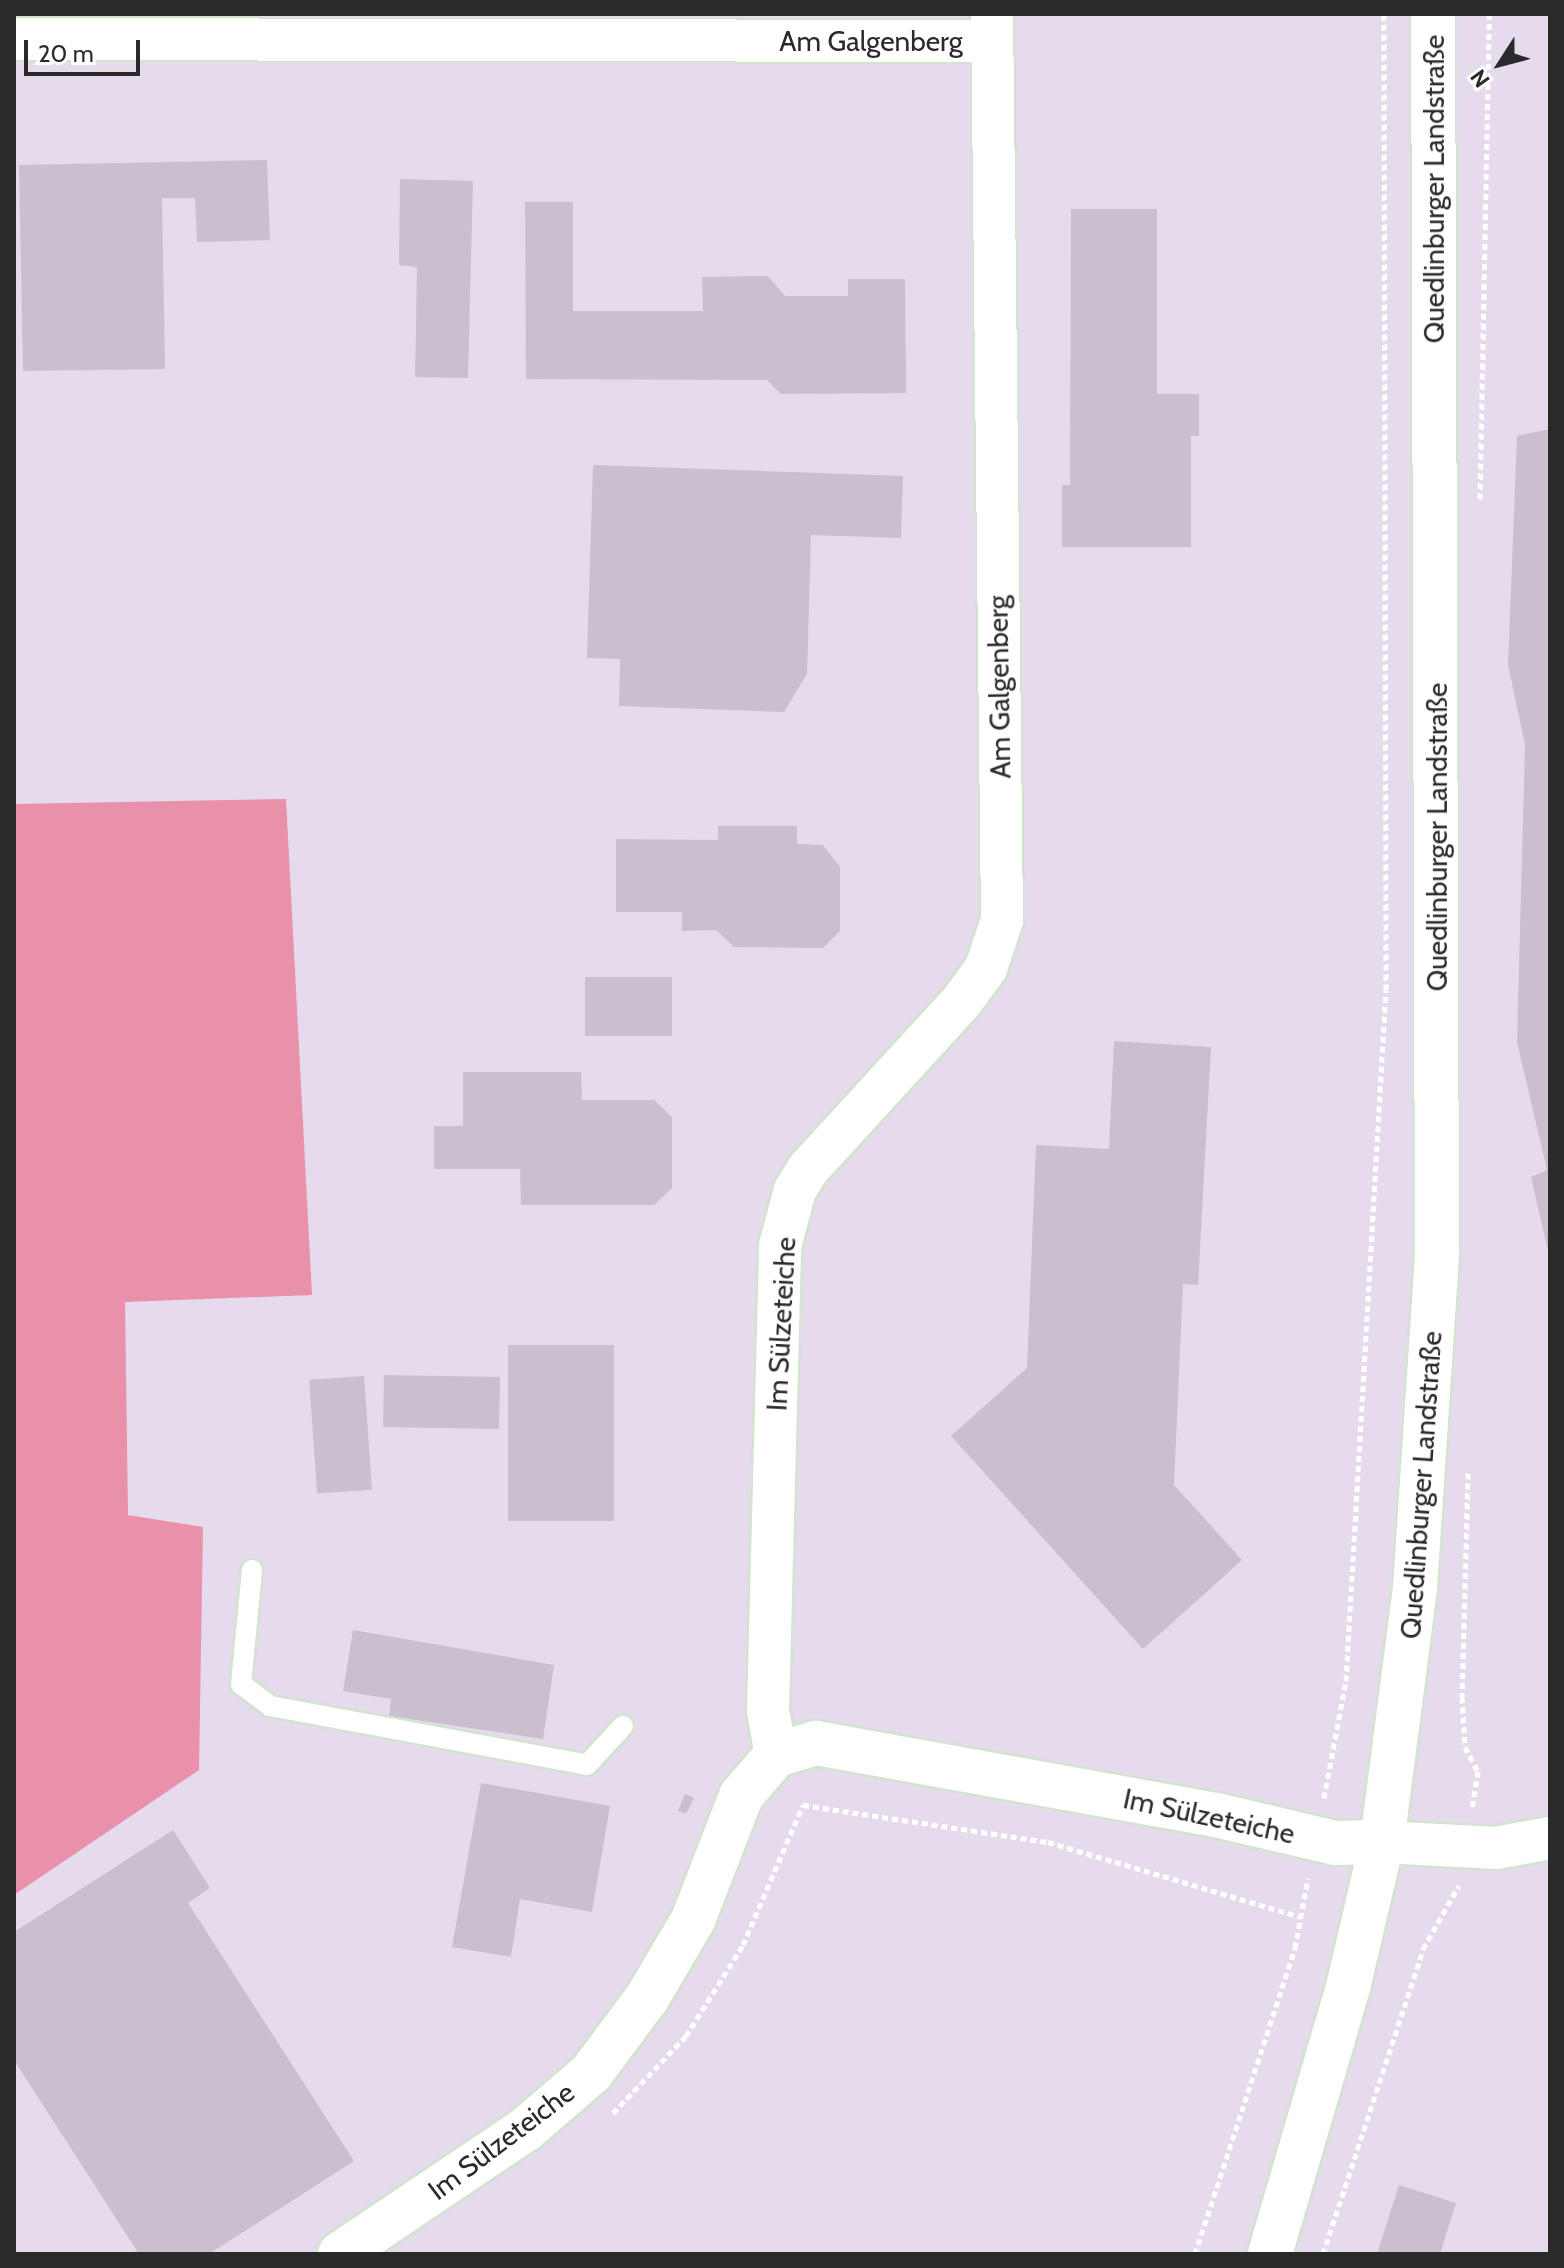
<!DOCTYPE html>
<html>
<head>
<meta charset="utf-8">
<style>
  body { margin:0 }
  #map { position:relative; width:1564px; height:2268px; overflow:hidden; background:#e6daed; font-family:Cabin,sans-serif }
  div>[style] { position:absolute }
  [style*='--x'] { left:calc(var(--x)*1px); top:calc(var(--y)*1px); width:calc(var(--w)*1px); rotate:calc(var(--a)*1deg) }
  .green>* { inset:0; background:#e991aa }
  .building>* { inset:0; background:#cabfce; transform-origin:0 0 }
  .path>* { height:5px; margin-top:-2.5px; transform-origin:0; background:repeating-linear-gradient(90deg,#fff 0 6px,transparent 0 10px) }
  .roads { filter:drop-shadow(2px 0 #d2e4cf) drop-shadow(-2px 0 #d2e4cf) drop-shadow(0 2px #d2e4cf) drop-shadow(0 -2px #d2e4cf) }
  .service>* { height:20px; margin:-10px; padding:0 10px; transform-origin:10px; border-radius:10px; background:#fff }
  .minor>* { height:42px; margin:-21px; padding:0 21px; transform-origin:21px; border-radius:21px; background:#fff }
  .tertiary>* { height:44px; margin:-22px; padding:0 22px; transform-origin:22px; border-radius:22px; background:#fff }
  .secondary>* { height:44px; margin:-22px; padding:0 22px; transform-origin:22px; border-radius:22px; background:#fff }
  span { translate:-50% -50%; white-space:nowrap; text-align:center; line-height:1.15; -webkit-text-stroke:8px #fff; paint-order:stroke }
  .street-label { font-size:28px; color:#2a2a2a }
  .frame { position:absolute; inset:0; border:16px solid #2a2a2a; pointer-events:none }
  .north { position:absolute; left:1460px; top:24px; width:80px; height:80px; -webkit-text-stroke:6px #fff; paint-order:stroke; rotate:234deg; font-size:22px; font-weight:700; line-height:32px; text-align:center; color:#2a2a2a }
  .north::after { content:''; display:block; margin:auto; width:28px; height:36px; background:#2a2a2a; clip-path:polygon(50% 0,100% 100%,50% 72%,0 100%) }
  .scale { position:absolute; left:24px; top:40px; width:116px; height:36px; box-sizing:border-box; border:4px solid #2a2a2a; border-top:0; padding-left:10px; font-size:24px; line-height:28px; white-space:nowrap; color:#2a2a2a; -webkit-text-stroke:6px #fff; paint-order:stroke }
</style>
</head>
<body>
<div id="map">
  <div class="green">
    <div style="clip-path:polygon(286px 799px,312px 1295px,125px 1302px,128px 1515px,203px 1527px,199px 1770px,14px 1895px,14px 804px)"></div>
  </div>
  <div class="building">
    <div style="clip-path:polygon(267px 160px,270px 240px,197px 242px,195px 198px,162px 198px,165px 369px,23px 371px,19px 165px)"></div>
    <div style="clip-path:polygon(400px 179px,473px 181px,468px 378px,415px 377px,417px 267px,399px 265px)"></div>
    <div style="clip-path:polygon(525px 202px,573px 202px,573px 311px,703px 311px,702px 277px,768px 276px,785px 296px,848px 296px,848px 279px,905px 279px,906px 393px,781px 394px,767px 380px,526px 379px)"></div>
    <div style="clip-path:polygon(1071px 209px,1157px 209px,1157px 394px,1199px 394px,1199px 436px,1191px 436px,1191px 547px,1062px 547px,1062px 485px,1070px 485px)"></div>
    <div style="clip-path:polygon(1550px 429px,1550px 1255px,1549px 1255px,1531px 1177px,1547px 1170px,1517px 1042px,1525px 745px,1508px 665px,1517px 436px)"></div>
    <div style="clip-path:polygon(593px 465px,903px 476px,901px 538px,811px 535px,807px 674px,784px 712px,619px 706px,620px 659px,587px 658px)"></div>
    <div style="clip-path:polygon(718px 826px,797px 826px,797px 844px,823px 845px,840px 867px,840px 931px,823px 948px,734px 947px,716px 930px,682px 931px,682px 912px,616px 912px,616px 839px,718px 840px)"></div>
    <div style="left:585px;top:977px;width:87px;height:59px"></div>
    <div style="clip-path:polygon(1114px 1041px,1211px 1047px,1198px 1285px,1183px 1284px,1174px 1485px,1242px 1560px,1143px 1649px,951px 1436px,1027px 1368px,1036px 1145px,1109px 1149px)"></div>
    <div style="clip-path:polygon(463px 1072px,581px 1072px,582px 1100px,654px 1100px,672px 1117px,672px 1188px,654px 1205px,521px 1205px,520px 1169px,434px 1169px,434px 1126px,463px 1126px)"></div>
    <div style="left:614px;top:1345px;width:176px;height:106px;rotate:90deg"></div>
    <div style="left:384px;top:1375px;width:116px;height:52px;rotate:1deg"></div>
    <div style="left:364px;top:1376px;width:114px;height:55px;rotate:86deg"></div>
    <div style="clip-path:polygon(353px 1630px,554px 1665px,543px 1739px,389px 1716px,391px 1699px,343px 1691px)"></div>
    <div style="clip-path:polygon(481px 1783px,610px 1806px,592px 1912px,520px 1899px,511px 1957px,452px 1947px)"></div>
    <div style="clip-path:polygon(685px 1794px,694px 1798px,686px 1814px,678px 1811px)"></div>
    <div style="clip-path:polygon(173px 1830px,210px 1888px,188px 1903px,354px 2161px,209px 2254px,139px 2254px,14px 2060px,14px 1932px)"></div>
    <div style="clip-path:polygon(1399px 2185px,1456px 2203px,1440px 2254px,1377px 2254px)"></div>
  </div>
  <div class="path">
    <div style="--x:1480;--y:499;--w:485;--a:-88.9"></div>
    <div style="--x:1468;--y:1473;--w:224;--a:91.5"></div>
    <div style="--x:1462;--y:1697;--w:50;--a:86.6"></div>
    <div style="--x:1465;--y:1747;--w:27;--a:62"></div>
    <div style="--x:1478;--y:1771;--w:37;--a:99"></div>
    <div style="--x:1324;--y:1798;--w:119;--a:-79.4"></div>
    <div style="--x:1346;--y:1681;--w:692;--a:-86.69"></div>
    <div style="--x:1386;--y:990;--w:976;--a:-90.12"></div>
    <div style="--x:613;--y:2113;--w:106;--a:-46.5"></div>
    <div style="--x:686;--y:2036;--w:107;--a:-57.9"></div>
    <div style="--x:743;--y:1945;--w:152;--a:-66.8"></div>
    <div style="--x:803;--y:1805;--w:248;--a:8.6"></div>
    <div style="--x:1048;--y:1842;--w:264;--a:16.5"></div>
    <div style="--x:1195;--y:2254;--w:322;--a:-71.9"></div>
    <div style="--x:1295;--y:1948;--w:71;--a:-79.5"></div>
    <div style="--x:1323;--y:2254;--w:321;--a:-71.8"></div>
    <div style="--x:1423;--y:1949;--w:73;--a:-60.6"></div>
  </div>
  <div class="roads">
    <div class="service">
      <div style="--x:252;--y:1570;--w:115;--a:95.5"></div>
      <div style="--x:241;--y:1684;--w:36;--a:37"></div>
      <div style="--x:270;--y:1706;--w:322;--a:10.5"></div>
      <div style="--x:587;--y:1765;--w:53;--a:-47.3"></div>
    </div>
    <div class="minor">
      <div style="--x:14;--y:39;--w:978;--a:0.12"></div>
      <div style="--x:776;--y:1755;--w:45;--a:-100.3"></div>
      <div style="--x:768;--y:1711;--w:465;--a:-88.5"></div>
      <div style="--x:780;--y:1246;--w:58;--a:-75"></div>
      <div style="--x:795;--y:1190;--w:26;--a:-58"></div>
      <div style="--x:809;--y:1168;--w:226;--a:-47.5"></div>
      <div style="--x:962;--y:1001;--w:41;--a:-54"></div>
      <div style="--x:986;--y:968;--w:51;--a:-71.6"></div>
      <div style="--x:1002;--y:920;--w:906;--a:-90.63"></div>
      <div style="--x:1382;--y:1842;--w:114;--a:3"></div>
      <div style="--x:1496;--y:1848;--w:55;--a:-10.5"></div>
    </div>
    <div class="tertiary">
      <div style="--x:340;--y:2254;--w:224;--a:-33.9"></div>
      <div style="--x:526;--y:2129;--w:86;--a:-40.7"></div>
      <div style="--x:591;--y:2073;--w:94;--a:-53.3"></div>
      <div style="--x:647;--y:1998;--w:91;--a:-59.5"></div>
      <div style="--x:693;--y:1920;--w:133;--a:-68.8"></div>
      <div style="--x:741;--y:1796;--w:54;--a:-49.5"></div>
      <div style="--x:776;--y:1755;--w:42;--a:-16.7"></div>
      <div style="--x:816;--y:1743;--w:406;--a:10.2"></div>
      <div style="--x:1216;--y:1815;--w:122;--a:13.2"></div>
      <div style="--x:1335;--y:1843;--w:47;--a:-1.2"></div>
    </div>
    <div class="secondary">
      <div style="--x:1270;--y:2254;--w:282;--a:-73.7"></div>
      <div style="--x:1349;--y:1983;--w:145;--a:-76.8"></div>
      <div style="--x:1382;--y:1842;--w:257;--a:-82.6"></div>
      <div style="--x:1415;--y:1587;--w:332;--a:-86.2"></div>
      <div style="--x:1437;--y:1256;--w:1242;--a:-90.18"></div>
    </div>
  </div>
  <div class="street-label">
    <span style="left:871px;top:41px">Am Galgenberg</span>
    <span style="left:1434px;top:189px;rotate:-90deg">Quedlinburger Landstraße</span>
    <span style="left:999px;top:687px;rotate:-91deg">Am Galgenberg</span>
    <span style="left:1437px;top:837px;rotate:-90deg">Quedlinburger Landstraße</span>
    <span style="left:781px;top:1324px;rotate:-87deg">Im Sülzeteiche</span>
    <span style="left:1421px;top:1485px;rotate:-86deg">Quedlinburger Landstraße</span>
    <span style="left:1209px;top:1816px;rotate:12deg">Im Sülzeteiche</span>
    <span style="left:501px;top:2141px;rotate:-37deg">Im Sülzeteiche</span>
  </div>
  <div class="frame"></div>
  <div class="north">N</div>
  <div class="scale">20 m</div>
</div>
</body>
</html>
